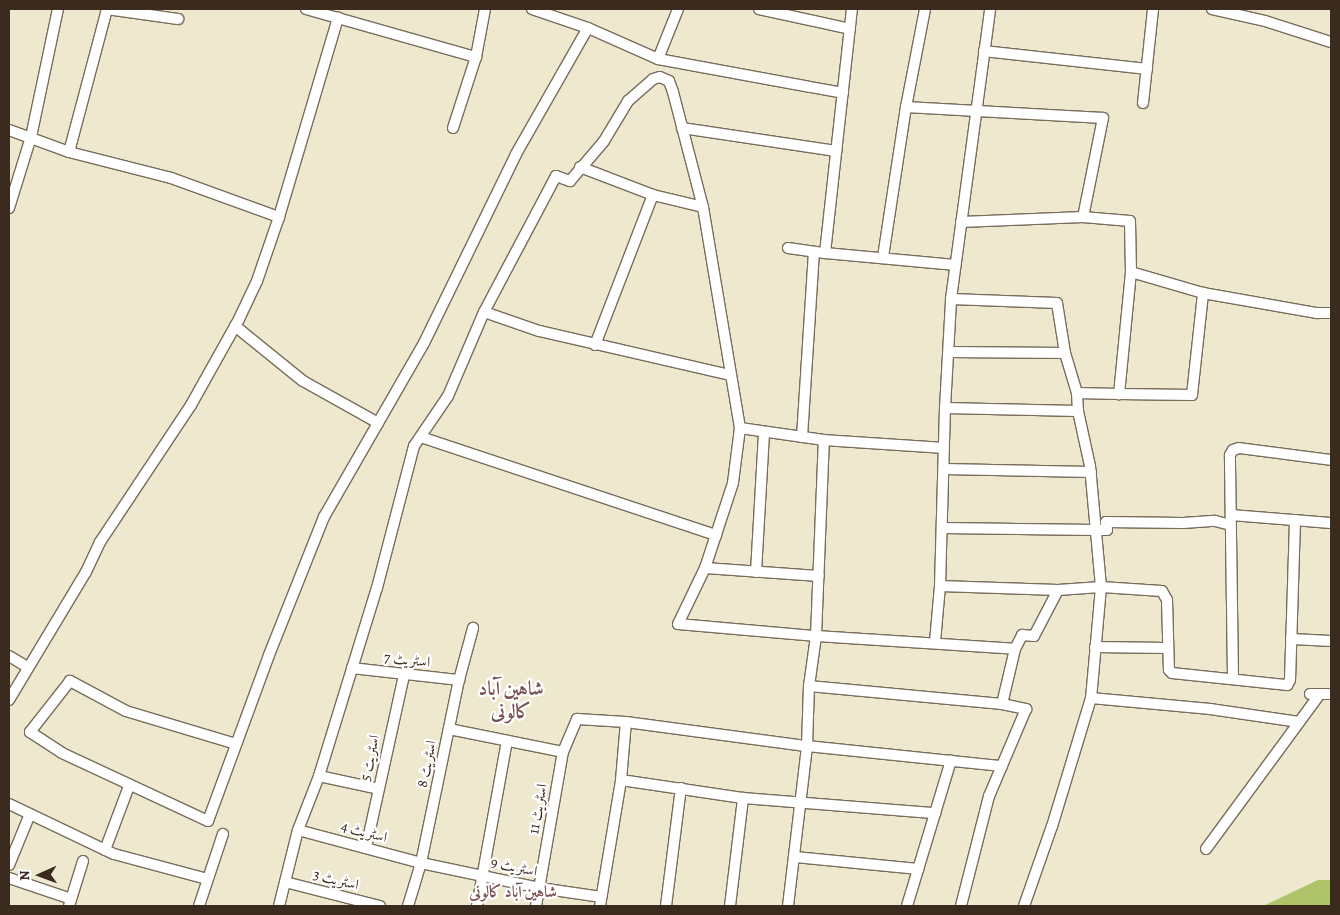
<!DOCTYPE html>
<html>
<head>
<meta charset="utf-8">
<style>
  body { margin:0 }
  #map { position:relative; width:1340px; height:915px; overflow:hidden; background:#ede8ce; font-family:Alegreya,Amiri,serif }
  div>[style] { position:absolute }
  [style*='--x'] { left:calc(var(--x)*1px); top:calc(var(--y)*1px); width:calc(var(--w)*1px); rotate:calc(var(--a)*1deg) }
  .green>* { inset:0; background:#afc468 }
  .roads { filter:drop-shadow(1px 0 #796c5c) drop-shadow(-1px 0 #796c5c) drop-shadow(0 1px #796c5c) drop-shadow(0 -1px #796c5c) }
  .street>* { height:10px; margin:-5px; padding:0 5px; transform-origin:5px; border-radius:5px; background:#fff }
  span { translate:-50% -50%; white-space:nowrap; text-align:center; line-height:1.15; -webkit-text-stroke:4.5px #fff; paint-order:stroke }
  .street-label { font-size:15px; color:#3b2a1e }
  .neighbourhood-label { font-size:16px; color:#795154; font-weight:700 }
  .district-label { font-size:20px; color:#795154; font-weight:700 }
  .frame { position:absolute; inset:0; border:10px solid #3b2a1e; pointer-events:none }
  .north { position:absolute; left:15px; top:850px; width:50px; height:50px; -webkit-text-stroke:4px #fff; paint-order:stroke; rotate:268deg; font-size:14px; font-weight:700; line-height:20px; text-align:center; color:#3b2a1e }
  .north::after { content:''; display:block; margin:auto; width:18px; height:22px; background:#3b2a1e; clip-path:polygon(50% 0,100% 100%,50% 72%,0 100%) }
</style>
</head>
<body>
<div id="map">
  <div class="green">
    <div style="clip-path:polygon(1318px 880px,1331px 880px,1331px 906px,1263px 906px)"></div>
  </div>
  <div class="roads">
    <div class="street">
      <div style="--x:106;--y:9;--w:73;--a:7.9"></div>
      <div style="--x:306;--y:9;--w:177;--a:15.8"></div>
      <div style="--x:532;--y:9;--w:59;--a:18.7"></div>
      <div style="--x:588;--y:28;--w:77;--a:23.9"></div>
      <div style="--x:658;--y:59;--w:54;--a:-68.2"></div>
      <div style="--x:759;--y:9;--w:93;--a:12.4"></div>
      <div style="--x:1212;--y:9;--w:54;--a:12.8"></div>
      <div style="--x:1265;--y:21;--w:69;--a:17.7"></div>
      <div style="--x:984;--y:51;--w:164;--a:6.3"></div>
      <div style="--x:658;--y:59;--w:188;--a:10.4"></div>
      <div style="--x:1143;--y:103;--w:95;--a:-83.9"></div>
      <div style="--x:906;--y:107;--w:197;--a:3.2"></div>
      <div style="--x:1103;--y:118;--w:101;--a:101.4"></div>
      <div style="--x:453;--y:128;--w:75;--a:-72.1"></div>
      <div style="--x:476;--y:57;--w:49;--a:-79.4"></div>
      <div style="--x:682;--y:128;--w:156;--a:8.5"></div>
      <div style="--x:9;--y:130;--w:64;--a:20.1"></div>
      <div style="--x:69;--y:152;--w:105;--a:14.3"></div>
      <div style="--x:171;--y:178;--w:115;--a:19.9"></div>
      <div style="--x:69;--y:152;--w:148;--a:-75.1"></div>
      <div style="--x:580;--y:167;--w:78;--a:21"></div>
      <div style="--x:653;--y:195;--w:51;--a:13.5"></div>
      <div style="--x:9;--y:208;--w:74;--a:-72.8"></div>
      <div style="--x:31;--y:137;--w:131;--a:-78.1"></div>
      <div style="--x:961;--y:222;--w:122;--a:-2.3"></div>
      <div style="--x:1083;--y:217;--w:47;--a:4.9"></div>
      <div style="--x:1130;--y:221;--w:51;--a:88.9"></div>
      <div style="--x:1131;--y:272;--w:75;--a:16.3"></div>
      <div style="--x:1203;--y:293;--w:116;--a:10"></div>
      <div style="--x:1317;--y:313;--w:14;--a:0"></div>
      <div style="--x:788;--y:248;--w:37;--a:8"></div>
      <div style="--x:825;--y:253;--w:131;--a:5.3"></div>
      <div style="--x:825;--y:253;--w:245;--a:-83.7"></div>
      <div style="--x:883;--y:257;--w:152;--a:-81.3"></div>
      <div style="--x:906;--y:107;--w:100;--a:-79"></div>
      <div style="--x:1131;--y:272;--w:123;--a:95.6"></div>
      <div style="--x:1119;--y:394;--w:73;--a:0.8"></div>
      <div style="--x:1192;--y:395;--w:103;--a:-83.8"></div>
      <div style="--x:951;--y:299;--w:106;--a:2.2"></div>
      <div style="--x:1057;--y:303;--w:51;--a:80.9"></div>
      <div style="--x:1065;--y:353;--w:42;--a:73.3"></div>
      <div style="--x:1077;--y:393;--w:18;--a:87"></div>
      <div style="--x:1078;--y:411;--w:56;--a:77.7"></div>
      <div style="--x:1090;--y:466;--w:121;--a:84.8"></div>
      <div style="--x:1101;--y:587;--w:111;--a:95.1"></div>
      <div style="--x:1091;--y:698;--w:134;--a:106.9"></div>
      <div style="--x:1052;--y:826;--w:85;--a:109.3"></div>
      <div style="--x:235;--y:326;--w:87;--a:39"></div>
      <div style="--x:303;--y:381;--w:86;--a:29.2"></div>
      <div style="--x:378;--y:423;--w:92;--a:-60.1"></div>
      <div style="--x:424;--y:343;--w:210;--a:-64"></div>
      <div style="--x:516;--y:154;--w:145;--a:-60.3"></div>
      <div style="--x:595;--y:345;--w:161;--a:-68.9"></div>
      <div style="--x:949;--y:352;--w:116;--a:0.5"></div>
      <div style="--x:730;--y:375;--w:196;--a:-167"></div>
      <div style="--x:539;--y:331;--w:58;--a:-160.9"></div>
      <div style="--x:484;--y:312;--w:154;--a:-62.1"></div>
      <div style="--x:556;--y:176;--w:15;--a:20"></div>
      <div style="--x:570;--y:181;--w:52;--a:-49.6"></div>
      <div style="--x:604;--y:141;--w:47;--a:-59"></div>
      <div style="--x:628;--y:101;--w:33;--a:-41"></div>
      <div style="--x:653;--y:79;--w:7;--a:-16"></div>
      <div style="--x:660;--y:77;--w:10;--a:24"></div>
      <div style="--x:669;--y:81;--w:12;--a:70"></div>
      <div style="--x:673;--y:92;--w:119;--a:75.4"></div>
      <div style="--x:703;--y:207;--w:224;--a:80.5"></div>
      <div style="--x:740;--y:428;--w:55;--a:97.3"></div>
      <div style="--x:733;--y:483;--w:89;--a:108.2"></div>
      <div style="--x:705;--y:568;--w:62;--a:115.7"></div>
      <div style="--x:678;--y:624;--w:139;--a:5"></div>
      <div style="--x:816;--y:636;--w:199;--a:3.7"></div>
      <div style="--x:1077;--y:393;--w:42;--a:1.4"></div>
      <div style="--x:945;--y:408;--w:133;--a:1.3"></div>
      <div style="--x:740;--y:428;--w:85;--a:8.1"></div>
      <div style="--x:421;--y:437;--w:311;--a:18.4"></div>
      <div style="--x:802;--y:437;--w:185;--a:-86.3"></div>
      <div style="--x:944;--y:469;--w:147;--a:1.2"></div>
      <div style="--x:1231;--y:515;--w:100;--a:4.6"></div>
      <div style="--x:943;--y:528;--w:152;--a:0.8"></div>
      <div style="--x:1095;--y:530;--w:12;--a:0"></div>
      <div style="--x:1107;--y:530;--w:8;--a:-97"></div>
      <div style="--x:1106;--y:522;--w:77;--a:0.7"></div>
      <div style="--x:1183;--y:523;--w:32;--a:-4"></div>
      <div style="--x:1215;--y:521;--w:16;--a:14"></div>
      <div style="--x:705;--y:568;--w:114;--a:4"></div>
      <div style="--x:756;--y:572;--w:140;--a:-86.7"></div>
      <div style="--x:940;--y:586;--w:118;--a:1.9"></div>
      <div style="--x:1291;--y:639;--w:40;--a:2.9"></div>
      <div style="--x:935;--y:642;--w:56;--a:-84.9"></div>
      <div style="--x:940;--y:586;--w:178;--a:-88.4"></div>
      <div style="--x:945;--y:408;--w:109;--a:-86.8"></div>
      <div style="--x:951;--y:299;--w:293;--a:-82.3"></div>
      <div style="--x:1095;--y:647;--w:72;--a:0.8"></div>
      <div style="--x:9;--y:656;--w:21;--a:31"></div>
      <div style="--x:352;--y:668;--w:108;--a:6.4"></div>
      <div style="--x:1233;--y:678;--w:223;--a:-90.8"></div>
      <div style="--x:1230;--y:455;--w:6;--a:-59"></div>
      <div style="--x:1233;--y:450;--w:6;--a:-18"></div>
      <div style="--x:1239;--y:448;--w:93;--a:7.4"></div>
      <div style="--x:809;--y:686;--w:194;--a:5.3"></div>
      <div style="--x:1002;--y:704;--w:25;--a:12"></div>
      <div style="--x:1026;--y:709;--w:95;--a:113"></div>
      <div style="--x:989;--y:796;--w:114;--a:104.3"></div>
      <div style="--x:1310;--y:694;--w:21;--a:0"></div>
      <div style="--x:1091;--y:698;--w:120;--a:5.3"></div>
      <div style="--x:1210;--y:709;--w:90;--a:8.3"></div>
      <div style="--x:9;--y:700;--w:149;--a:-59"></div>
      <div style="--x:86;--y:572;--w:33;--a:-65"></div>
      <div style="--x:100;--y:542;--w:164;--a:-56.4"></div>
      <div style="--x:191;--y:405;--w:98;--a:-60.8"></div>
      <div style="--x:239;--y:319;--w:42;--a:-64.7"></div>
      <div style="--x:257;--y:281;--w:68;--a:-71"></div>
      <div style="--x:279;--y:217;--w:208;--a:-73.5"></div>
      <div style="--x:1002;--y:704;--w:57;--a:-76.7"></div>
      <div style="--x:1015;--y:649;--w:16;--a:-63"></div>
      <div style="--x:1022;--y:635;--w:12;--a:5"></div>
      <div style="--x:1034;--y:636;--w:52;--a:-62.4"></div>
      <div style="--x:1058;--y:590;--w:43;--a:-4"></div>
      <div style="--x:1101;--y:587;--w:61;--a:3.8"></div>
      <div style="--x:1162;--y:591;--w:10;--a:61"></div>
      <div style="--x:1167;--y:600;--w:70;--a:88.4"></div>
      <div style="--x:1169;--y:670;--w:4;--a:45"></div>
      <div style="--x:1172;--y:673;--w:116;--a:6"></div>
      <div style="--x:1287;--y:685;--w:6;--a:-59"></div>
      <div style="--x:1290;--y:680;--w:160;--a:-88.2"></div>
      <div style="--x:449;--y:729;--w:116;--a:11.4"></div>
      <div style="--x:236;--y:744;--w:115;--a:-163.3"></div>
      <div style="--x:126;--y:711;--w:64;--a:-151.8"></div>
      <div style="--x:70;--y:681;--w:65;--a:128.1"></div>
      <div style="--x:30;--y:732;--w:38;--a:33"></div>
      <div style="--x:62;--y:753;--w:161;--a:25"></div>
      <div style="--x:208;--y:821;--w:177;--a:-69.8"></div>
      <div style="--x:269;--y:655;--w:149;--a:-68.3"></div>
      <div style="--x:324;--y:517;--w:108;--a:-60.1"></div>
      <div style="--x:319;--y:776;--w:61;--a:12.2"></div>
      <div style="--x:621;--y:780;--w:123;--a:8.4"></div>
      <div style="--x:743;--y:798;--w:193;--a:4.5"></div>
      <div style="--x:9;--y:804;--w:116;--a:25.5"></div>
      <div style="--x:114;--y:854;--w:96;--a:15"></div>
      <div style="--x:298;--y:830;--w:127;--a:15"></div>
      <div style="--x:421;--y:863;--w:122;--a:11.9"></div>
      <div style="--x:540;--y:888;--w:62;--a:8.4"></div>
      <div style="--x:366;--y:848;--w:177;--a:-77.6"></div>
      <div style="--x:1206;--y:849;--w:192;--a:-53.7"></div>
      <div style="--x:105;--y:850;--w:68;--a:-69.4"></div>
      <div style="--x:795;--y:857;--w:124;--a:5.6"></div>
      <div style="--x:9;--y:865;--w:55;--a:-67.6"></div>
      <div style="--x:9;--y:878;--w:65;--a:18.7"></div>
      <div style="--x:285;--y:882;--w:98;--a:14.2"></div>
      <div style="--x:69;--y:906;--w:47;--a:-72.7"></div>
      <div style="--x:199;--y:906;--w:76;--a:-71.6"></div>
      <div style="--x:279;--y:906;--w:78;--a:-76"></div>
      <div style="--x:298;--y:830;--w:58;--a:-68.7"></div>
      <div style="--x:319;--y:776;--w:197;--a:-72.9"></div>
      <div style="--x:377;--y:588;--w:147;--a:-75.4"></div>
      <div style="--x:414;--y:446;--w:60;--a:-55.8"></div>
      <div style="--x:448;--y:396;--w:91;--a:-66.8"></div>
      <div style="--x:408;--y:906;--w:45;--a:-73.2"></div>
      <div style="--x:421;--y:863;--w:187;--a:-78.3"></div>
      <div style="--x:459;--y:680;--w:54;--a:-74.9"></div>
      <div style="--x:477;--y:906;--w:168;--a:-79.7"></div>
      <div style="--x:536;--y:906;--w:156;--a:-80.1"></div>
      <div style="--x:563;--y:752;--w:36;--a:-67"></div>
      <div style="--x:577;--y:719;--w:49;--a:3.5"></div>
      <div style="--x:626;--y:722;--w:183;--a:7.6"></div>
      <div style="--x:807;--y:746;--w:196;--a:5.9"></div>
      <div style="--x:600;--y:906;--w:128;--a:-80.5"></div>
      <div style="--x:621;--y:780;--w:58;--a:-85.1"></div>
      <div style="--x:666;--y:906;--w:119;--a:-82.8"></div>
      <div style="--x:730;--y:906;--w:109;--a:-83.1"></div>
      <div style="--x:788;--y:906;--w:161;--a:-83.2"></div>
      <div style="--x:807;--y:746;--w:60;--a:-88.1"></div>
      <div style="--x:809;--y:686;--w:50;--a:-82"></div>
      <div style="--x:816;--y:636;--w:196;--a:-87.7"></div>
      <div style="--x:824;--y:440;--w:120;--a:3.8"></div>
      <div style="--x:907;--y:906;--w:152;--a:-73.2"></div>
    </div>
  </div>
  <div class="street-label">
    <span style="left:407px;top:660px;rotate:6deg">اسٹریٹ 7</span>
    <span style="left:370px;top:758px;rotate:-78deg">اسٹریٹ 5</span>
    <span style="left:427px;top:764px;rotate:-78deg">اسٹریٹ 8</span>
    <span style="left:538px;top:809px;rotate:-80deg">اسٹریٹ 11</span>
    <span style="left:364px;top:832px;rotate:15deg">اسٹریٹ 4</span>
    <span style="left:514px;top:867px;rotate:12deg">اسٹریٹ 9</span>
    <span style="left:336px;top:880px;rotate:14deg">اسٹریٹ 3</span>
  </div>
  <div class="neighbourhood-label">
    <span style="left:513px;top:892px">شاہین آباد کالونی</span>
  </div>
  <div class="district-label">
    <span style="left:511px;top:700px">شاہین آباد<br>کالونی</span>
  </div>
  <div class="frame"></div>
  <div class="north">N</div>
</div>
</body>
</html>
